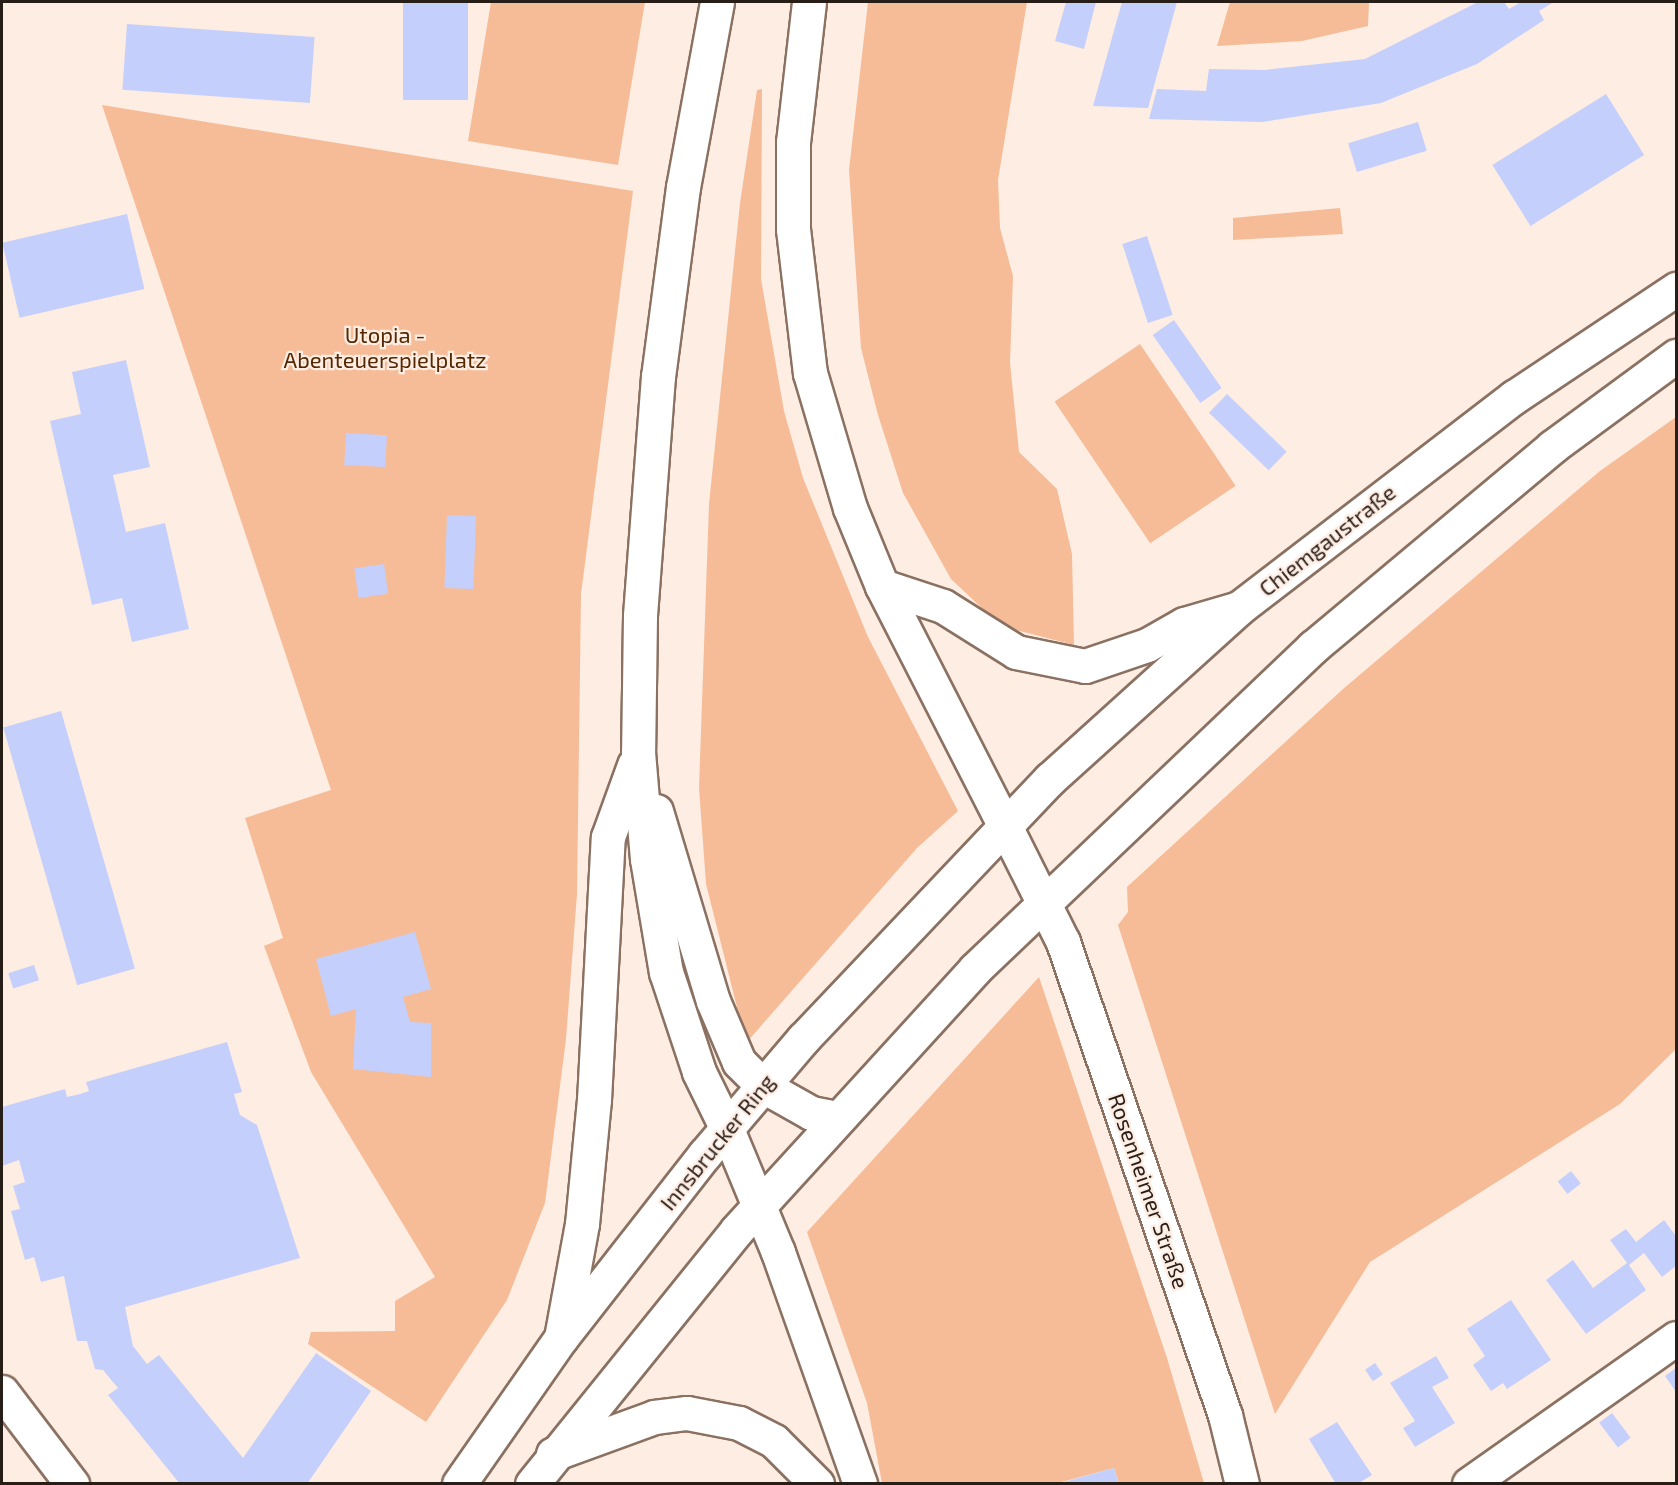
<!DOCTYPE html>
<html>
<head>
<meta charset="utf-8">
<style>
  body { margin:0 }
  #map { position:relative; width:1678px; height:1485px; overflow:hidden; background:#feede3; font-family:"Exo 2",sans-serif }
  div>[style] { position:absolute }
  [style*='--x'] { left:calc(var(--x)*1px); top:calc(var(--y)*1px); width:calc(var(--w)*1px); rotate:calc(var(--a)*1deg) }
  .green>* { inset:0; background:#f6bc97; transform-origin:0 0 }
  .building>* { inset:0; background:#c5cffc; transform-origin:0 0 }
  .roads { filter:drop-shadow(2px 0 #8a7162) drop-shadow(-2px 0 #8a7162) drop-shadow(0 2px #8a7162) drop-shadow(0 -2px #8a7162) }
  .minor>* { height:33px; margin:-16.5px; padding:0 16.5px; transform-origin:16.5px; border-radius:16.5px; background:#fff }
  .major>* { height:33px; margin:-16.5px; padding:0 16.5px; transform-origin:16.5px; border-radius:16.5px; background:#fff }
  .highway>* { height:33px; margin:-16.5px; padding:0 16.5px; transform-origin:16.5px; border-radius:16.5px; background:#fff }
  span { translate:-50% -50%; white-space:nowrap; text-align:center; line-height:1.15; -webkit-text-stroke:4.5px #feede3; paint-order:stroke }
  .park-label { font-size:22px; color:#562802 }
  .street-label { font-size:22px; color:#281e18 }
  .frame { position:absolute; inset:0; border:3px solid #281e18; pointer-events:none }
</style>
</head>
<body>
<div id="map">
  <div class="green">
    <div style="clip-path:polygon(491px 2px,645px 2px,618px 165px,468px 141px)"></div>
    <div style="clip-path:polygon(868px 2px,1027px 2px,998px 180px,1000px 228px,1013px 276px,1010px 363px,1019px 452px,1057px 489px,1072px 554px,1074px 645px,1001px 626px,951px 579px,903px 493px,878px 415px,861px 348px,849px 170px)"></div>
    <div style="clip-path:polygon(1230px 2px,1369px 2px,1368px 26px,1302px 41px,1217px 46px)"></div>
    <div style="clip-path:polygon(762px 89px,761px 279px,784px 411px,803px 478px,868px 637px,958px 811px,917px 848px,746px 1043px,706px 884px,699px 788px,709px 504px,740px 203px,757px 90px)"></div>
    <div style="clip-path:polygon(102px 105px,633px 191px,581px 594px,577px 894px,566px 1039px,545px 1203px,507px 1300px,426px 1422px,308px 1344px,311px 1332px,395px 1331px,395px 1301px,435px 1277px,311px 1072px,264px 946px,283px 938px,245px 818px,331px 790px)"></div>
    <div style="clip-path:polygon(1340px 208px,1343px 234px,1233px 240px,1233px 218px)"></div>
    <div style="left:1140px;top:344px;width:171px;height:103px;rotate:56deg"></div>
    <div style="clip-path:polygon(1676px 417px,1676px 1049px,1620px 1104px,1370px 1262px,1275px 1414px,1118px 925px,1128px 912px,1127px 887px,1343px 689px,1600px 471px)"></div>
    <div style="clip-path:polygon(1039px 977px,1167px 1358px,1204px 1483px,1119px 1483px,1114px 1468px,1058px 1483px,882px 1483px,867px 1403px,807px 1232px)"></div>
  </div>
  <div class="building">
    <div style="left:403px;top:2px;width:65px;height:98px"></div>
    <div style="clip-path:polygon(1066px 2px,1096px 2px,1084px 49px,1055px 41px)"></div>
    <div style="clip-path:polygon(1122px 2px,1177px 2px,1148px 108px,1093px 106px)"></div>
    <div style="clip-path:polygon(1478px 2px,1504px 2px,1509px 9px,1521px 2px,1554px 2px,1539px 11px,1544px 20px,1477px 64px,1381px 103px,1263px 122px,1149px 119px,1157px 89px,1206px 91px,1209px 69px,1264px 70px,1365px 59px)"></div>
    <div style="left:127px;top:24px;width:188px;height:66px;rotate:4deg"></div>
    <div style="left:1606px;top:94px;width:72px;height:134px;rotate:58deg"></div>
    <div style="left:1418px;top:122px;width:30px;height:73px;rotate:73deg"></div>
    <div style="left:127px;top:214px;width:77px;height:128px;rotate:77deg"></div>
    <div style="left:1147px;top:236px;width:83px;height:26px;rotate:72deg"></div>
    <div style="left:1174px;top:320px;width:83px;height:26px;rotate:55deg"></div>
    <div style="clip-path:polygon(126px 360px,150px 467px,113px 475px,126px 532px,165px 523px,189px 629px,132px 642px,122px 598px,92px 605px,50px 421px,81px 414px,72px 372px)"></div>
    <div style="left:1227px;top:394px;width:83px;height:26px;rotate:44deg"></div>
    <div style="left:346px;top:433px;width:41px;height:32px;rotate:3deg"></div>
    <div style="left:447px;top:515px;width:29px;height:73px;rotate:2deg"></div>
    <div style="left:384px;top:564px;width:30px;height:30px;rotate:82deg"></div>
    <div style="left:61px;top:711px;width:268px;height:60px;rotate:74deg"></div>
    <div style="clip-path:polygon(415px 932px,431px 989px,403px 997px,410px 1022px,431px 1023px,431px 1077px,353px 1069px,356px 1009px,331px 1016px,316px 959px)"></div>
    <div style="left:34px;top:965px;width:16px;height:27px;rotate:72deg"></div>
    <div style="clip-path:polygon(227px 1042px,242px 1092px,234px 1094px,240px 1115px,257px 1125px,300px 1258px,125px 1307px,133px 1346px,147px 1364px,159px 1355px,243px 1458px,316px 1353px,371px 1391px,307px 1484px,180px 1484px,108px 1395px,118px 1388px,103px 1370px,95px 1369px,87px 1341px,77px 1341px,64px 1276px,41px 1282px,34px 1257px,25px 1260px,11px 1211px,20px 1209px,13px 1186px,25px 1182px,19px 1160px,2px 1166px,2px 1107px,65px 1089px,67px 1097px,80px 1094px,89px 1091px,86px 1082px)"></div>
    <div style="left:1571px;top:1171px;width:16px;height:17px;rotate:52deg"></div>
    <div style="clip-path:polygon(1664px 1220px,1676px 1236px,1676px 1266px,1662px 1277px,1644px 1253px,1629px 1265px,1646px 1290px,1586px 1334px,1546px 1280px,1573px 1260px,1593px 1288px,1627px 1263px,1610px 1240px,1626px 1229px,1636px 1242px)"></div>
    <div style="clip-path:polygon(1511px 1300px,1551px 1360px,1507px 1389px,1503px 1383px,1491px 1391px,1473px 1365px,1485px 1356px,1467px 1329px)"></div>
    <div style="clip-path:polygon(1436px 1356px,1449px 1378px,1432px 1387px,1455px 1423px,1415px 1447px,1403px 1428px,1415px 1421px,1390px 1383px)"></div>
    <div style="left:1375px;top:1363px;width:14px;height:12px;rotate:56deg"></div>
    <div style="clip-path:polygon(1676px 1368px,1676px 1392px,1665px 1376px)"></div>
    <div style="left:1612px;top:1413px;width:31px;height:16px;rotate:53deg"></div>
    <div style="clip-path:polygon(1337px 1422px,1372px 1475px,1357px 1484px,1336px 1484px,1309px 1439px)"></div>
    <div style="clip-path:polygon(1114px 1468px,1119px 1484px,1060px 1484px,1060px 1483px)"></div>
  </div>
  <div class="roads">
    <div class="minor">
      <div style="--x:1469;--y:1484;--w:253;--a:-35.2"></div>
    </div>
    <div class="major">
      <div style="--x:1004;--y:824;--w:132;--a:63.4"></div>
      <div style="--x:1063;--y:942;--w:500;--a:71.1"></div>
      <div style="--x:1225;--y:1415;--w:71;--a:76.2"></div>
      <div style="--x:763;--y:1086;--w:55;--a:29.4"></div>
      <div style="--x:811;--y:1113;--w:25;--a:11"></div>
      <div style="--x:727;--y:1129;--w:133;--a:67.5"></div>
      <div style="--x:778;--y:1252;--w:246;--a:70.5"></div>
      <div style="--x:2;--y:1392;--w:116;--a:52.7"></div>
      <div style="--x:553;--y:1454;--w:108;--a:-20.1"></div>
      <div style="--x:654;--y:1417;--w:33;--a:-7"></div>
      <div style="--x:687;--y:1413;--w:53;--a:10.9"></div>
      <div style="--x:739;--y:1423;--w:39;--a:27"></div>
      <div style="--x:774;--y:1441;--w:61;--a:45"></div>
      <div style="--x:459;--y:1484;--w:178;--a:-55.1"></div>
      <div style="--x:561;--y:1338;--w:234;--a:-52"></div>
      <div style="--x:705;--y:1154;--w:151;--a:-49.6"></div>
      <div style="--x:803;--y:1039;--w:359;--a:-46.5"></div>
      <div style="--x:1050;--y:779;--w:255;--a:-42.1"></div>
      <div style="--x:1239;--y:608;--w:347;--a:-37.5"></div>
      <div style="--x:1514;--y:397;--w:195;--a:-33.7"></div>
      <div style="--x:532;--y:1484;--w:325;--a:-51.1"></div>
      <div style="--x:736;--y:1231;--w:355;--a:-47.6"></div>
      <div style="--x:975;--y:969;--w:467;--a:-43.6"></div>
      <div style="--x:1313;--y:647;--w:312;--a:-39.9"></div>
      <div style="--x:1552;--y:447;--w:154;--a:-36.3"></div>
    </div>
    <div class="highway">
      <div style="--x:717;--y:2;--w:188;--a:100.4"></div>
      <div style="--x:683;--y:187;--w:191;--a:97.5"></div>
      <div style="--x:658;--y:376;--w:241;--a:94.3"></div>
      <div style="--x:640;--y:616;--w:136;--a:90.8"></div>
      <div style="--x:638;--y:752;--w:107;--a:85.2"></div>
      <div style="--x:647;--y:859;--w:115;--a:80.5"></div>
      <div style="--x:666;--y:972;--w:105;--a:71.7"></div>
      <div style="--x:699;--y:1072;--w:64;--a:63.8"></div>
      <div style="--x:809;--y:2;--w:141;--a:96.5"></div>
      <div style="--x:793;--y:142;--w:87;--a:90"></div>
      <div style="--x:793;--y:229;--w:145;--a:83.3"></div>
      <div style="--x:810;--y:373;--w:141;--a:73.5"></div>
      <div style="--x:850;--y:508;--w:84;--a:67.7"></div>
      <div style="--x:882;--y:586;--w:267;--a:62.9"></div>
      <div style="--x:882;--y:586;--w:64;--a:18.2"></div>
      <div style="--x:943;--y:606;--w:86;--a:32.2"></div>
      <div style="--x:1016;--y:652;--w:70;--a:11.5"></div>
      <div style="--x:1085;--y:666;--w:65;--a:-18.7"></div>
      <div style="--x:1147;--y:645;--w:43;--a:-29.6"></div>
      <div style="--x:1184;--y:624;--w:57;--a:-16.2"></div>
      <div style="--x:656;--y:811;--w:198;--a:73.3"></div>
      <div style="--x:713;--y:1001;--w:66;--a:66.9"></div>
      <div style="--x:739;--y:1062;--w:34;--a:45"></div>
      <div style="--x:561;--y:1338;--w:116;--a:-79.6"></div>
      <div style="--x:582;--y:1224;--w:125;--a:-84.5"></div>
      <div style="--x:594;--y:1100;--w:263;--a:-87"></div>
      <div style="--x:608;--y:837;--w:77;--a:-70.1"></div>
    </div>
  </div>
  <div class="park-label">
    <span style="left:385px;top:347px">Utopia -<br>Abenteuerspielplatz</span>
  </div>
  <div class="street-label">
    <span style="left:1327px;top:540px;rotate:-38deg">Chiemgaustraße</span>
    <span style="left:717px;top:1142px;rotate:-51deg">Innsbrucker Ring</span>
    <span style="left:1149px;top:1191px;rotate:71deg">Rosenheimer Straße</span>
  </div>
  <div class="frame"></div>
</div>
</body>
</html>
